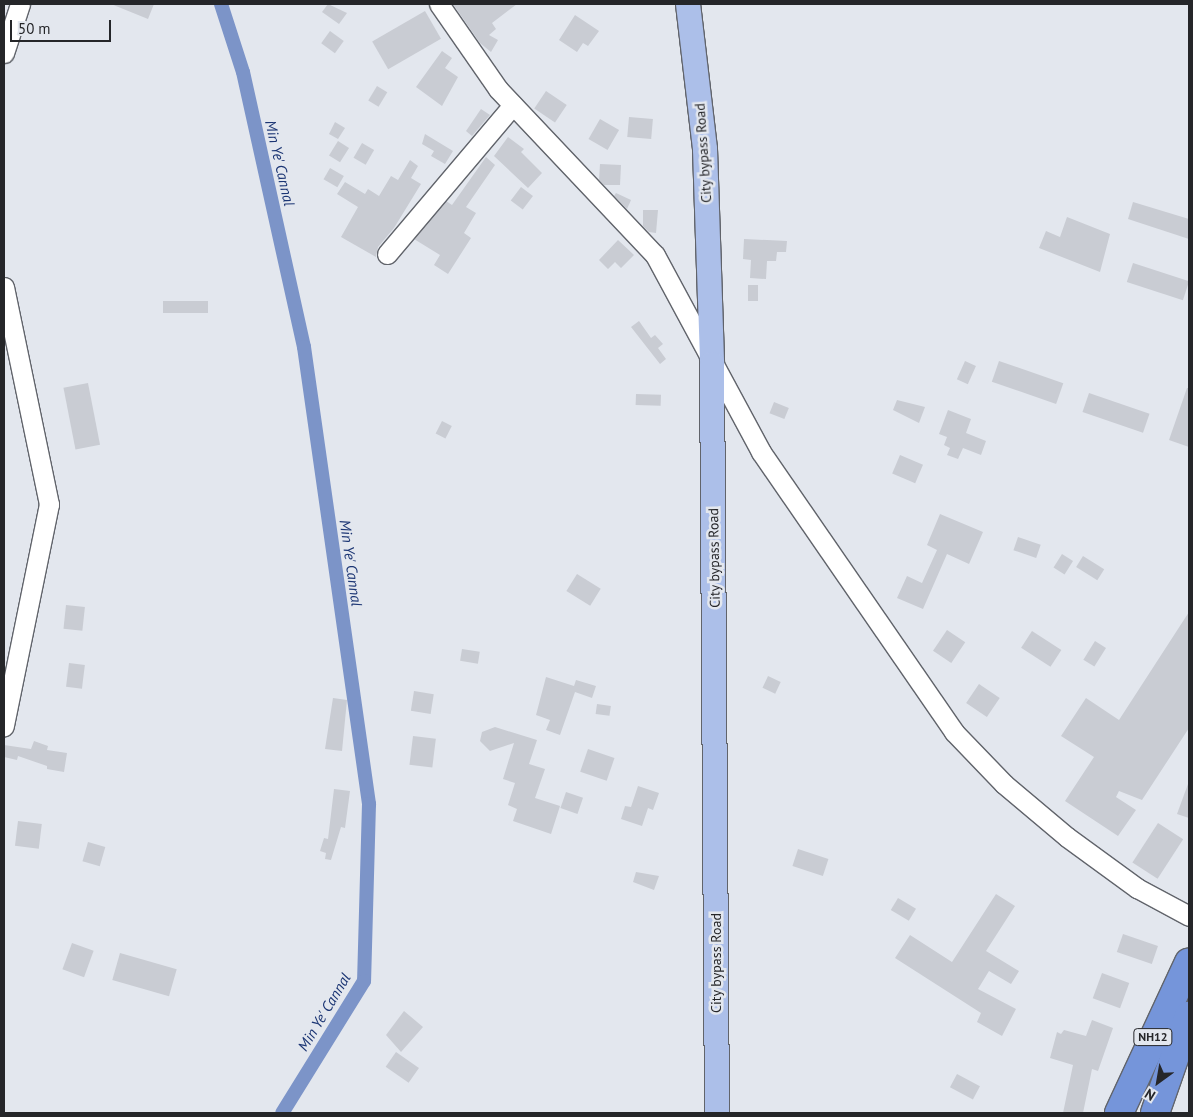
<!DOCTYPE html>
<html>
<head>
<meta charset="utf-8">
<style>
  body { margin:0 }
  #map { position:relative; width:1193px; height:1117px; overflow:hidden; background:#e3e7ee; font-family:"PT Sans",sans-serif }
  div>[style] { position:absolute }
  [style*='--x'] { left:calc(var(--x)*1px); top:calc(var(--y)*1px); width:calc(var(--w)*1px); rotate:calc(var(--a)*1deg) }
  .canal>* { height:14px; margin:-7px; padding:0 7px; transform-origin:7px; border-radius:7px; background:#7c94c8 }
  .building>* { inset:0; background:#c9ccd3; transform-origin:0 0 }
  .roads { filter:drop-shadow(1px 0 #61646b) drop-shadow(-1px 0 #61646b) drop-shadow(0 1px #61646b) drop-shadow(0 -1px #61646b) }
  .minor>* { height:19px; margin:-9.5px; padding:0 9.5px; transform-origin:9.5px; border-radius:9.5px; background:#fff }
  .major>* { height:24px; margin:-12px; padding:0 12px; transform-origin:12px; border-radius:12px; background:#acbfe9 }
  .highway>* { height:28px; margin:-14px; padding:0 14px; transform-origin:14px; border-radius:14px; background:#7595da }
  span { translate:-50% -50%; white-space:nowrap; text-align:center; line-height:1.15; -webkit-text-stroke:5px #e3e7ee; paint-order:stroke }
  .shield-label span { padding:1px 4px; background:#e3e7ee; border:1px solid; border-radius:4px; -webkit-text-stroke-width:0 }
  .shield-label { font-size:12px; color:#252629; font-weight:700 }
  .street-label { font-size:14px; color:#252629 }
  .water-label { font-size:15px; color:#1c3674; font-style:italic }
  .frame { position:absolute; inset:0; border:5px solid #252629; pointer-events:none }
  .north { position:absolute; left:1133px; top:1057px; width:50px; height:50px; -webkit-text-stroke:4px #e3e7ee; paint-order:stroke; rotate:212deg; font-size:14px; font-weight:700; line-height:20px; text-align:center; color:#252629 }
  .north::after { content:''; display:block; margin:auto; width:18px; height:22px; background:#252629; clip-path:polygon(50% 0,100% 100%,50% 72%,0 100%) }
  .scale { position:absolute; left:10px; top:20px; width:101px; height:22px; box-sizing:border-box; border:2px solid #252629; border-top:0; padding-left:6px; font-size:15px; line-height:18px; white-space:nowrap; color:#252629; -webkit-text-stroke:4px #e3e7ee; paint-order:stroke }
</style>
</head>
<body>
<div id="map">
  <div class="canal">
    <div style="--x:221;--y:4;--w:71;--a:72.1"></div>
    <div style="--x:243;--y:72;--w:282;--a:77.5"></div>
    <div style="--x:304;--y:347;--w:462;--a:81.9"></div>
    <div style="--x:369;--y:804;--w:177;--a:91.6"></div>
    <div style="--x:364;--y:981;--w:155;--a:121.8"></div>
  </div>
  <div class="building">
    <div style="clip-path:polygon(111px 4px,154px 4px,148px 19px)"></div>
    <div style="clip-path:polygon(328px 4px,347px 13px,339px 24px,322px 12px)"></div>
    <div style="clip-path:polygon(453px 4px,517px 4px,492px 23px,496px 29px,489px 35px,498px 40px,491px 52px,480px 43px)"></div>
    <div style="left:425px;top:11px;width:32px;height:61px;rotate:60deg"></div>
    <div style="clip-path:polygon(575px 15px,599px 31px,588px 46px,583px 43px,577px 52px,559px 40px)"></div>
    <div style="left:330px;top:31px;width:17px;height:15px;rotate:36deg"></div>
    <div style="clip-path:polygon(442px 51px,452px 58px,445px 68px,458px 77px,442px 106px,416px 87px)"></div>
    <div style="left:377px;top:86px;width:12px;height:17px;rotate:31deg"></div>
    <div style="left:546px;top:91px;width:25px;height:21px;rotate:34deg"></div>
    <div style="clip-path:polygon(481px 109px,490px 115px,472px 136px,466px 131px)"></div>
    <div style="left:629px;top:117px;width:24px;height:20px;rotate:5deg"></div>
    <div style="left:600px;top:119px;width:22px;height:23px;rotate:30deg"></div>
    <div style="clip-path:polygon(335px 122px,345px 128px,338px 139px,329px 134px)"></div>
    <div style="clip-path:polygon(425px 134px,453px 151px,445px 164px,431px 156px,434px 151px,422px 144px)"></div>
    <div style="clip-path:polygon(508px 137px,524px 149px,521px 152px,542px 173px,528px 188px,494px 156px)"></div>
    <div style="left:338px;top:141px;width:13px;height:17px;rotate:32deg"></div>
    <div style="left:362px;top:143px;width:14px;height:17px;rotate:30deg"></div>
    <div style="clip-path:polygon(486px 157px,495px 165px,466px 207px,476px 213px,464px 233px,471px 238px,448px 274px,434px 265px,440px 255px,414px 239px,446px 201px,452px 205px)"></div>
    <div style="clip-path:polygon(410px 160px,418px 166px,411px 178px,421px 184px,394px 228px,378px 247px,376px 257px,341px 237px,358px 207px,337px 194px,345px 182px,365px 194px,368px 189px,379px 196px,391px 176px,398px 180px)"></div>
    <div style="clip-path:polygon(600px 164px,621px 165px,620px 185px,604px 185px,599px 180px)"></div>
    <div style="left:330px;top:168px;width:16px;height:13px;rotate:30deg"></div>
    <div style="left:521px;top:187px;width:15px;height:17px;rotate:37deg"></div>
    <div style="clip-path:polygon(616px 193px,631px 200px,627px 209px,614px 196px)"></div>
    <div style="clip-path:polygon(1133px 202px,1189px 219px,1189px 239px,1128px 219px)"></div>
    <div style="clip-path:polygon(643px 210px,658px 210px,656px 233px,649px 232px,643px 226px)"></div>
    <div style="clip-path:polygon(1067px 217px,1110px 234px,1100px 272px,1039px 248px,1046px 231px,1060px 237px)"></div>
    <div style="clip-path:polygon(744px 239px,787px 241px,786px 252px,777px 252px,776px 261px,767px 261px,766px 279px,750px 278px,751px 260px,743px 259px)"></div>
    <div style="clip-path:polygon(618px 240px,634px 255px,621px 268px,615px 262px,608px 269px,599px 260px)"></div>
    <div style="left:1133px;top:263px;width:59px;height:20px;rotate:18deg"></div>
    <div style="left:748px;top:285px;width:10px;height:16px"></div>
    <div style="left:163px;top:301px;width:45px;height:12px"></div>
    <div style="clip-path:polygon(639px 321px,651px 338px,655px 335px,663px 344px,658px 348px,666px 359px,660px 364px,631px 327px)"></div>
    <div style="left:965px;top:361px;width:12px;height:20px;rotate:24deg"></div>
    <div style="left:999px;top:361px;width:68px;height:22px;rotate:19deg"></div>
    <div style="left:88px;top:383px;width:63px;height:25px;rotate:79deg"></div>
    <div style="clip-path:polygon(1187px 388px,1189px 388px,1189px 447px,1169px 440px)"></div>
    <div style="left:1089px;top:393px;width:64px;height:20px;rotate:19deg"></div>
    <div style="left:636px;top:394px;width:25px;height:11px;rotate:2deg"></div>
    <div style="clip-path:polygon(897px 400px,925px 407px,919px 423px,893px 410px)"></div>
    <div style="left:774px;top:402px;width:16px;height:12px;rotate:22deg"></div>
    <div style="clip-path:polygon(948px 410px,971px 419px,966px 433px,986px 441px,981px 455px,963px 448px,958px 459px,947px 455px,950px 448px,944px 445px,947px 437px,939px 434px)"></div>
    <div style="left:442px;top:421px;width:11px;height:14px;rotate:27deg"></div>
    <div style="left:900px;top:455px;width:25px;height:20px;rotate:23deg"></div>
    <div style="clip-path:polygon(940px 514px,983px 532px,969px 564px,947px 554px,923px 609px,897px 598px,907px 576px,922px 583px,937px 550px,927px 545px)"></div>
    <div style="left:1018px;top:537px;width:24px;height:14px;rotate:19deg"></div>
    <div style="left:1062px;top:554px;width:13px;height:16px;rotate:32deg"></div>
    <div style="left:1083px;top:556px;width:25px;height:13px;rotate:32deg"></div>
    <div style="left:577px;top:574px;width:28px;height:20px;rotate:32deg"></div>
    <div style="left:66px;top:605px;width:19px;height:24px;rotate:6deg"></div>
    <div style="clip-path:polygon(1189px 612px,1189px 728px,1142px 800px,1119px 791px,1116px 797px,1136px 810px,1118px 836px,1065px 801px,1094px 757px,1061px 736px,1086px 698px,1119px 720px)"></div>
    <div style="left:947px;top:630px;width:22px;height:25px;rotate:34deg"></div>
    <div style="left:1032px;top:631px;width:35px;height:20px;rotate:33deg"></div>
    <div style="left:1095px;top:641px;width:13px;height:22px;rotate:32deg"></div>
    <div style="left:462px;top:649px;width:18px;height:12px;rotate:9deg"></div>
    <div style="left:69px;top:663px;width:16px;height:24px;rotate:7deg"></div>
    <div style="left:768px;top:676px;width:14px;height:13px;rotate:25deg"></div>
    <div style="clip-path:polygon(546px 677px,574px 686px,576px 680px,596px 686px,592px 698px,575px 692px,560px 735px,546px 730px,550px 720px,536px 715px)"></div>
    <div style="left:979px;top:684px;width:25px;height:23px;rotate:34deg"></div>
    <div style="left:414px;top:691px;width:20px;height:20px;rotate:9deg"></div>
    <div style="clip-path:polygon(333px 698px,347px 700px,342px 751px,325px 749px)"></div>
    <div style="left:597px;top:704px;width:14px;height:10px;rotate:8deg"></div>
    <div style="clip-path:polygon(495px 727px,537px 740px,529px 764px,545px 769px,535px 798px,560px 806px,551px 834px,513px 821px,517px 809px,508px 805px,515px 783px,503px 779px,514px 743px,490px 751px,480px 741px,482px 732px)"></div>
    <div style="left:413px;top:736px;width:23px;height:29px;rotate:7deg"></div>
    <div style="clip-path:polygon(34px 741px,48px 746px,47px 750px,67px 753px,64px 772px,47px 769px,47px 766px,18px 756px,17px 760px,4px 757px,4px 745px,31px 749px)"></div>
    <div style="left:588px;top:749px;width:28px;height:24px;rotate:19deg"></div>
    <div style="clip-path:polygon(1188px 784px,1189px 784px,1189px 818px,1177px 814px)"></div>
    <div style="clip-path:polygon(638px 786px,659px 793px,653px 810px,648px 808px,642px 826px,621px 819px,625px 806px,631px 807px)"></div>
    <div style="clip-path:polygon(334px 789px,350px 791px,345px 828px,341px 827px,331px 860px,325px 859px,326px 853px,320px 851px,324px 838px,328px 839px)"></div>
    <div style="left:566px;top:792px;width:18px;height:17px;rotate:19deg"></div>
    <div style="left:18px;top:821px;width:24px;height:25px;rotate:7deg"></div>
    <div style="left:1158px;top:823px;width:30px;height:47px;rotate:33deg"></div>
    <div style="left:88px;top:842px;width:18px;height:20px;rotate:16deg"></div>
    <div style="left:798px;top:849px;width:32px;height:18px;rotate:18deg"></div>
    <div style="clip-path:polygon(636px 872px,659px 876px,654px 890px,633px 882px)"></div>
    <div style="clip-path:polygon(996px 894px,1015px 906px,986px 951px,1019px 971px,1011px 984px,989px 971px,978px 989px,1016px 1009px,1002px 1036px,977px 1022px,981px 1013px,895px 958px,910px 935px,952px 962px)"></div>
    <div style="left:898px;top:898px;width:21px;height:14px;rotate:31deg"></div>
    <div style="left:1123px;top:934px;width:37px;height:19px;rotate:19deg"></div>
    <div style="left:72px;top:943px;width:23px;height:28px;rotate:20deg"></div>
    <div style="left:120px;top:953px;width:59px;height:28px;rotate:16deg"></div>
    <div style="left:1102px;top:973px;width:29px;height:27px;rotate:20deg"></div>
    <div style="clip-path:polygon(404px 1011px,423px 1027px,401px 1052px,386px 1035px)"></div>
    <div style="clip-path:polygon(1092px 1020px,1113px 1028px,1098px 1071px,1092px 1069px,1083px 1113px,1063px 1113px,1073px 1065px,1050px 1058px,1057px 1032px,1061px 1034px,1064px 1030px,1086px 1036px)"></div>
    <div style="left:396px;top:1052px;width:28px;height:18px;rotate:35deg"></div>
    <div style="left:957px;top:1074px;width:26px;height:15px;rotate:28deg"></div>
  </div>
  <div class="roads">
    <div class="minor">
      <div style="--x:439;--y:4;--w:103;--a:55.2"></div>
      <div style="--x:498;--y:89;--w:228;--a:46.6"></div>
      <div style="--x:655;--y:255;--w:224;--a:61.7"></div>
      <div style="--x:761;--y:452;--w:340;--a:55.4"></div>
      <div style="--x:954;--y:732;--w:72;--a:46.1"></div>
      <div style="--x:1004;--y:784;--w:82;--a:40.1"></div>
      <div style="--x:1067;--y:837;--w:87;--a:36.1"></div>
      <div style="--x:1137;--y:888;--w:59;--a:28.3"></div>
      <div style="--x:4;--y:53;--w:52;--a:-71.9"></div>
      <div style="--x:387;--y:254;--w:195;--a:-49.8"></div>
      <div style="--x:4;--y:287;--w:222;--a:78.3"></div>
      <div style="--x:49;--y:504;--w:227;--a:101.5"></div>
    </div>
    <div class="major">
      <div style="--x:688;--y:4;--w:146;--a:83.3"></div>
      <div style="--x:705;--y:149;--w:215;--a:88.1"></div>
      <div style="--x:712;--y:364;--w:749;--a:89.62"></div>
    </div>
    <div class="highway">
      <div style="--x:1119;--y:1113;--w:166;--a:-65.1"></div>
      <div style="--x:1155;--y:1113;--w:103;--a:-70.7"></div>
    </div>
  </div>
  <div class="shield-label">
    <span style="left:1153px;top:1037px">NH12</span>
  </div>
  <div class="street-label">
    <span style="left:703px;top:153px;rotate:-94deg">City bypass Road</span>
    <span style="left:714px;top:558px;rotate:-91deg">City bypass Road</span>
    <span style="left:716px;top:963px;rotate:-90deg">City bypass Road</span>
  </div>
  <div class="water-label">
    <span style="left:280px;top:163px;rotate:77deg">Min Ye' Cannal</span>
    <span style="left:351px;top:563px;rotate:82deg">Min Ye' Cannal</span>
    <span style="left:324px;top:1012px;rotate:-59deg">Min Ye' Cannal</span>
  </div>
  <div class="frame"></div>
  <div class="north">N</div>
  <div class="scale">50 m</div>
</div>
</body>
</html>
